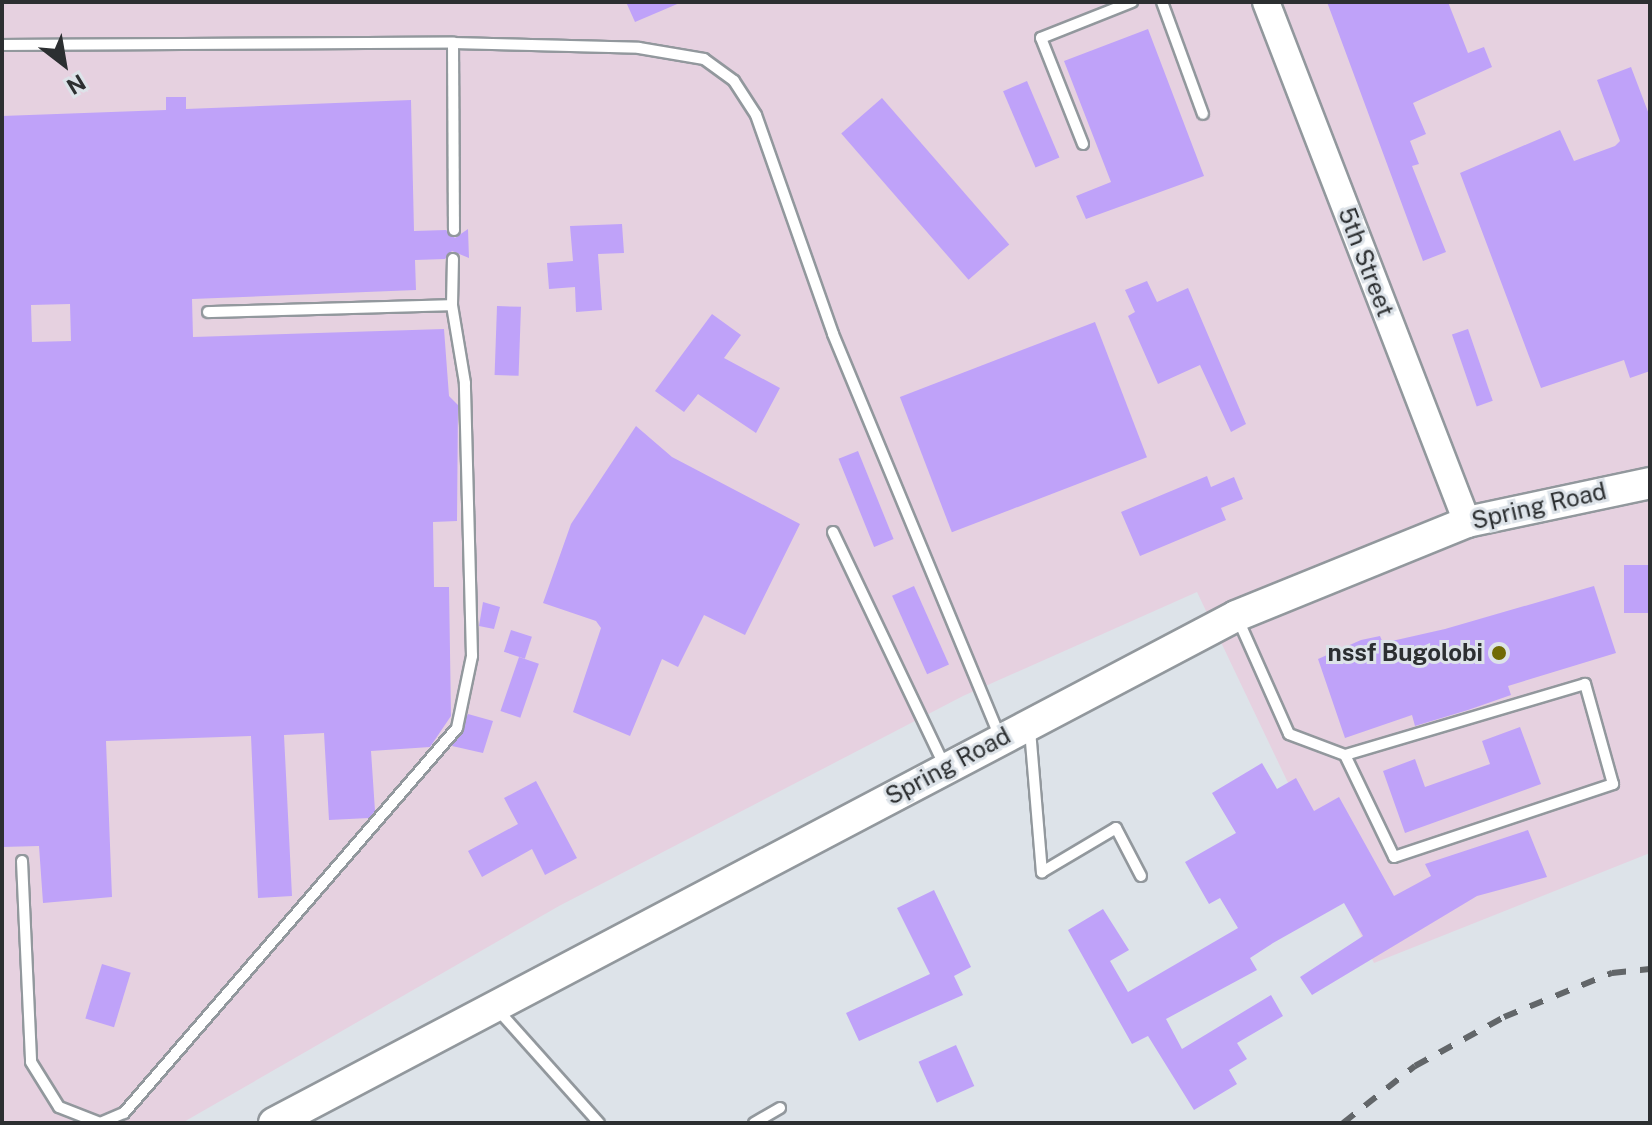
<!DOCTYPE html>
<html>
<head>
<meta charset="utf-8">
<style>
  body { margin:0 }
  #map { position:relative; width:1652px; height:1125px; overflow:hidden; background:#dde3e9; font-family:"Public Sans",sans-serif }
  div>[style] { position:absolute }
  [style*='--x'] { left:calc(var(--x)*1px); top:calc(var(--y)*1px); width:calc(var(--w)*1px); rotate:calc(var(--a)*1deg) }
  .industrial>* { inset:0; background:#e6d1e0 }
  .building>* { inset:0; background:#bfa2f9; transform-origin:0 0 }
  .roads { filter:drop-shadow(2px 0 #92989d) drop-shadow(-2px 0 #92989d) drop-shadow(0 2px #92989d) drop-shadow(0 -2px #92989d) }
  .service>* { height:10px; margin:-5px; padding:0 5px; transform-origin:5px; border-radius:5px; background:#fff }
  .tertiary>* { height:26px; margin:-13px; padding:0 13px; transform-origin:13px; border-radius:13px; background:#fff }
  .secondary>* { height:30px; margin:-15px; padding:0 15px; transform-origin:15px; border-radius:15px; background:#fff }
  .rail>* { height:6px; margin-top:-3px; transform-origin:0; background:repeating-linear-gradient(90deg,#626669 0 14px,transparent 0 28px) }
  .dots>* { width:22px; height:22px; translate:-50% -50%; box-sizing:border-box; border:4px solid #dde3e9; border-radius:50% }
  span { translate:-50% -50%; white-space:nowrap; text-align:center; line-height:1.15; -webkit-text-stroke:6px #dde3e9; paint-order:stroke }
  .street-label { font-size:24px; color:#2c2f31 }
  .poi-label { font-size:24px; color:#2c2f31; font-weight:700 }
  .right { translate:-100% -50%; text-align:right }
  .frame { position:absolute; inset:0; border:4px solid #2c2f31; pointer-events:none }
  .north { position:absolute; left:24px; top:24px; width:80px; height:80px; -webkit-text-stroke:6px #dde3e9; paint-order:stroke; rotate:149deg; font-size:22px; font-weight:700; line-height:32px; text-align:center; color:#2c2f31 }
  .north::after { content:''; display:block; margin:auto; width:28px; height:36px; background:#2c2f31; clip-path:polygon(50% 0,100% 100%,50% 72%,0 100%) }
</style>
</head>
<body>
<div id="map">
  <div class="industrial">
    <div style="clip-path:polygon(2px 2px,1650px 2px,1650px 853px,1374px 963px,1197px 592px,963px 696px,559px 906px,182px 1123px,2px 1123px)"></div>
  </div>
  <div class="building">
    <div style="clip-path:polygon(626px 2px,682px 2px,635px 22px)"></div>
    <div style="clip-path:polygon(1327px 2px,1448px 2px,1468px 53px,1484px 47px,1492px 67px,1413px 103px,1426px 134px,1410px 141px,1419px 164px,1412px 166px,1446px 252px,1423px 261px)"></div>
    <div style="clip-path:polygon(1148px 29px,1204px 176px,1086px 219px,1076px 196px,1111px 182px,1064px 61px)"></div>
    <div style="clip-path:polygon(1631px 67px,1650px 117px,1650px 371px,1630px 378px,1624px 360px,1541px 388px,1460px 173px,1560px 130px,1574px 161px,1615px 146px,1620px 141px,1597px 80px)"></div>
    <div style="left:1027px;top:81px;width:83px;height:26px;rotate:67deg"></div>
    <div style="clip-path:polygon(evenodd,166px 97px,186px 97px,186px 109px,411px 100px,414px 231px,446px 230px,455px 238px,468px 229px,469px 258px,452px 251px,445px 259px,415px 260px,416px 290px,192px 299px,193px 337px,444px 329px,449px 396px,458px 405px,457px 521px,433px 522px,434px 587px,449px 587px,451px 716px,430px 747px,371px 751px,375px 811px,369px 818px,329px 820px,324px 733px,284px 735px,292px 896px,258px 898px,251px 736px,106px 741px,112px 897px,43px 903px,39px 846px,2px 847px,2px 116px,166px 110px,166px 97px,70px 304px,71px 341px,32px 342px,31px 305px,70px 304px)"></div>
    <div style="left:882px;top:98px;width:194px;height:54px;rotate:49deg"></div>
    <div style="clip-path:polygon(622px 224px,624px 253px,598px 254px,602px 310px,576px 312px,575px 287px,549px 289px,547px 263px,573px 261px,570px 226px)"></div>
    <div style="clip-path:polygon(1147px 281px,1157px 302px,1188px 288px,1246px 424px,1231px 432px,1200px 365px,1158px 384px,1128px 316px,1135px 312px,1125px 290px)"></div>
    <div style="left:497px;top:306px;width:24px;height:69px;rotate:2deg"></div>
    <div style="clip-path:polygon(712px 314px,741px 335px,724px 358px,780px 388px,756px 433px,698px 394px,684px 412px,655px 391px)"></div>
    <div style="left:1095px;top:322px;width:145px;height:209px;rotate:69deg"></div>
    <div style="left:1468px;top:329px;width:76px;height:17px;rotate:71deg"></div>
    <div style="clip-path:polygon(636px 426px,672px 457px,800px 524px,745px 635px,704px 615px,678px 667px,662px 659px,630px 736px,573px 712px,601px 628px,596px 621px,543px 603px,571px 524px)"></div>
    <div style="left:858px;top:451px;width:95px;height:21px;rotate:68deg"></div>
    <div style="clip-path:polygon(1207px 476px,1211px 487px,1234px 477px,1243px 499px,1221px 508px,1226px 520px,1140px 556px,1121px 512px)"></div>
    <div style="left:1650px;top:565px;width:48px;height:26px;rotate:90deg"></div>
    <div style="left:914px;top:586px;width:86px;height:24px;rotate:66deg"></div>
    <div style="clip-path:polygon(1594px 586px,1616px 653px,1508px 686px,1511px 695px,1468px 710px,1415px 726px,1412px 715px,1345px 738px,1318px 659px,1361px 640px,1380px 636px,1383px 643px,1445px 629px)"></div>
    <div style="clip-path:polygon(483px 602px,500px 607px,494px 629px,479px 626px)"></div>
    <div style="left:511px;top:630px;width:22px;height:23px;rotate:18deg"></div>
    <div style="left:519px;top:657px;width:21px;height:57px;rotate:19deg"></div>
    <div style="clip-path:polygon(468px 714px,493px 721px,483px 753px,452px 746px)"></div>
    <div style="clip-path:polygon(1520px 727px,1541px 784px,1405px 833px,1383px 771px,1415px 759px,1425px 787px,1490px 764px,1482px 741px)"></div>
    <div style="clip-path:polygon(1262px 763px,1277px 789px,1296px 778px,1314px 811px,1339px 797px,1394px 896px,1431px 876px,1425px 864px,1528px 830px,1547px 877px,1477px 896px,1312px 995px,1300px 977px,1363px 936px,1344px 903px,1273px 943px,1250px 958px,1257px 970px,1166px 1019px,1182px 1049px,1271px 995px,1283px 1016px,1237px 1043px,1247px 1059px,1229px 1070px,1237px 1084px,1194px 1110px,1148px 1036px,1132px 1044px,1068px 930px,1103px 909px,1129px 950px,1110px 961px,1128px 992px,1238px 928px,1220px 898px,1209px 904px,1185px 862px,1236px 833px,1212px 793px)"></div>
    <div style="clip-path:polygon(536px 781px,577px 858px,545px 875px,532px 849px,482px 877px,468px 851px,518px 824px,504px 798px)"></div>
    <div style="clip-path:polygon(934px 890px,971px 967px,954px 976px,963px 995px,859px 1041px,846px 1013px,930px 974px,897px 908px)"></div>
    <div style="left:102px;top:964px;width:30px;height:57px;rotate:17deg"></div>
    <div style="left:956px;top:1045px;width:45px;height:41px;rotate:66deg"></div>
  </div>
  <div class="roads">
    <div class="service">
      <div style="--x:1162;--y:2;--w:119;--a:69.9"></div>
      <div style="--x:453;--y:43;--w:186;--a:1.5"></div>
      <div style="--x:639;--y:48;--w:66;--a:9.6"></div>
      <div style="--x:704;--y:59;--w:37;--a:36"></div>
      <div style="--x:734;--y:81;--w:40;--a:57.1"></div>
      <div style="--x:756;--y:115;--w:232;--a:70.6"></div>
      <div style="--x:833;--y:334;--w:436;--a:67.5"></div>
      <div style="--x:2;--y:45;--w:451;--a:-0.3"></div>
      <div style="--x:453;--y:43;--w:187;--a:89.7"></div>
      <div style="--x:1083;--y:144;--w:114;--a:-111.6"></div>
      <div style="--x:1041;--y:38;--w:98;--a:-21.6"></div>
      <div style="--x:208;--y:312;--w:244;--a:-1.6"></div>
      <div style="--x:833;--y:532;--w:258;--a:64.5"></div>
      <div style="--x:1237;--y:617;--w:128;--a:66"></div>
      <div style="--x:1289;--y:734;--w:60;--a:20.6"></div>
      <div style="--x:1345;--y:755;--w:113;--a:64.3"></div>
      <div style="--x:1394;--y:857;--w:231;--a:-18.4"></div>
      <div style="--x:1613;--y:784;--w:104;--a:-105.6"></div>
      <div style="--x:1585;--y:684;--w:250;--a:163.5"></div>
      <div style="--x:1030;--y:730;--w:143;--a:85.2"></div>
      <div style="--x:1042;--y:872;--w:86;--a:-30.7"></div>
      <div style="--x:1116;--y:828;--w:54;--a:62.5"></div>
      <div style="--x:22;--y:861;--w:201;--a:87.4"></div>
      <div style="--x:31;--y:1062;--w:53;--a:58.1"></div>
      <div style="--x:59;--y:1107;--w:44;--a:21.3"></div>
      <div style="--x:100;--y:1123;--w:26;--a:-23"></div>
      <div style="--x:124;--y:1113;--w:509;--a:-49.14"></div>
      <div style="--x:457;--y:728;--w:74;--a:-78.2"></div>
      <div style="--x:472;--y:656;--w:273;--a:-91.5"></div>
      <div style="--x:465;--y:383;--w:79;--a:-99.5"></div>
      <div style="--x:452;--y:305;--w:46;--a:-88.8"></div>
      <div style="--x:497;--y:1009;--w:153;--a:48.2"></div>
      <div style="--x:754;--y:1123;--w:30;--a:-30"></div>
    </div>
    <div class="tertiary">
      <div style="--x:1266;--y:2;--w:557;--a:68.87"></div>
    </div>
    <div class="secondary">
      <div style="--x:274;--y:1123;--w:1087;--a:-27.79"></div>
      <div style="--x:1236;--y:616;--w:249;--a:-22.1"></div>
      <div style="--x:1467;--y:522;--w:187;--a:-12"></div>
    </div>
  </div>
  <div class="rail">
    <div style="--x:1343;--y:1123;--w:92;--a:-38.4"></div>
    <div style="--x:1415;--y:1066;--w:102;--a:-28.8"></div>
    <div style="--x:1504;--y:1017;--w:117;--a:-22.2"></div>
    <div style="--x:1612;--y:973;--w:38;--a:-6"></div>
  </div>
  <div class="dots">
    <div style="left:1499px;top:653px;background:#716a04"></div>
  </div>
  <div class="street-label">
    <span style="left:1366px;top:262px;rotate:69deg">5th Street</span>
    <span style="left:1539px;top:506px;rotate:-13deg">Spring Road</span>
    <span style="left:948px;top:766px;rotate:-28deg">Spring Road</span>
  </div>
  <div class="poi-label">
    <span class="right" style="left:1483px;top:653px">nssf Bugolobi</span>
  </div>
  <div class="frame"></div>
  <div class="north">N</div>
</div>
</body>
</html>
